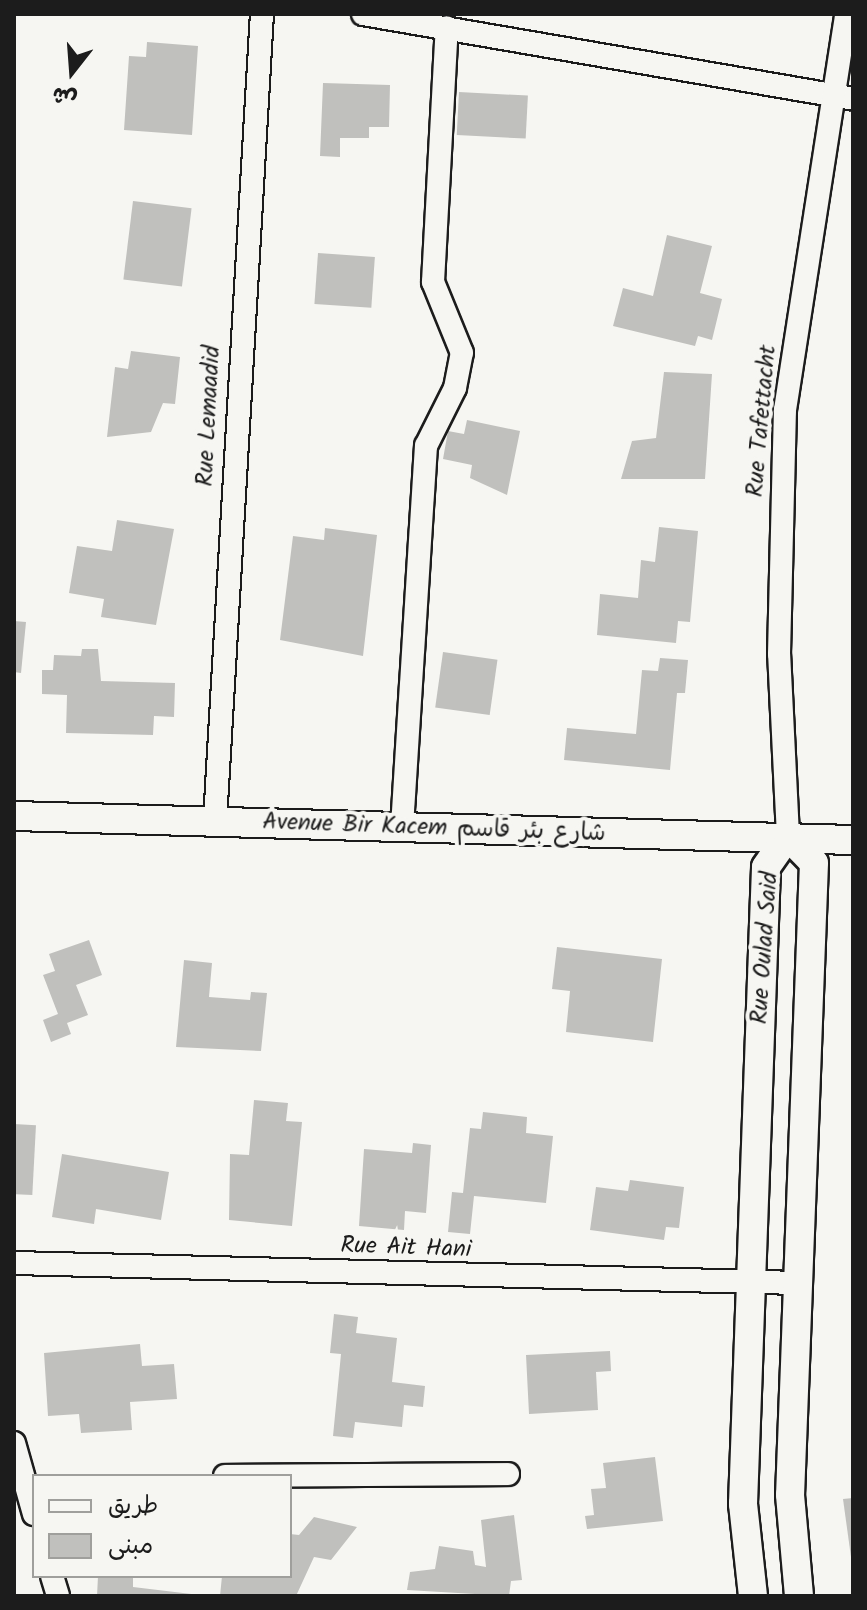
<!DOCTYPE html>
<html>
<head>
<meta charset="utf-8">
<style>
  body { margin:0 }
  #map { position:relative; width:867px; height:1610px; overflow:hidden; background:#f6f6f2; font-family:Kalam,"Playpen Sans Arabic",sans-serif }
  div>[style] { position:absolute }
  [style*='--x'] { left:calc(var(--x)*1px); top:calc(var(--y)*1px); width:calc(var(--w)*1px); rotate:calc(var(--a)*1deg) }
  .building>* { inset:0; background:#c0c0bd; transform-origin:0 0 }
  .roads { filter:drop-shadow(2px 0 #1c1c1c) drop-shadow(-2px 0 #1c1c1c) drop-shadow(0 2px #1c1c1c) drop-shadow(0 -2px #1c1c1c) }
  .minor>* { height:22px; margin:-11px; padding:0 11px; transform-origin:11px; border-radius:11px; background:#f6f6f2 }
  .tertiary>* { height:28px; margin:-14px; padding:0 14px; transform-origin:14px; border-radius:14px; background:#f6f6f2 }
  span { translate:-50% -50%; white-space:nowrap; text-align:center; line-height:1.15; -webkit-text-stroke:8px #f6f6f2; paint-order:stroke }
  .street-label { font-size:24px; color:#1c1c1c }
  .frame { position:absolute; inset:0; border:16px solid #1c1c1c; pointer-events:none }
  .legend { position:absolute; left:32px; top:1474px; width:260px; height:104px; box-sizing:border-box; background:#f6f6f2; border:2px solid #9f9f9c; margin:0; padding:10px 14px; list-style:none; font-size:24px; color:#1c1c1c }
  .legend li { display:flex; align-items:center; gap:16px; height:40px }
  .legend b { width:40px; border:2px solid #9f9f9c }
  .north { position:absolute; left:32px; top:32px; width:80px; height:80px; -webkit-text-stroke:6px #f6f6f2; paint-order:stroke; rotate:197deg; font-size:22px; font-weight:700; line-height:32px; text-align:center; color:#1c1c1c }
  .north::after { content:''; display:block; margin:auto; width:28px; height:36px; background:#1c1c1c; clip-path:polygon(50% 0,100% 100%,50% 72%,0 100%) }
</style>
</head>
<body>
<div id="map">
  <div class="building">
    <div style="clip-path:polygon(147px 42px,198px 46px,192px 135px,124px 130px,129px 56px,146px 57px)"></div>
    <div style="clip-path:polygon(323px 83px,390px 85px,389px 127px,369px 127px,369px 138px,340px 138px,340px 157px,320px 156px)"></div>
    <div style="left:459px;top:92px;width:69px;height:43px;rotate:3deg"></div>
    <div style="left:133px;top:201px;width:59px;height:79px;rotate:7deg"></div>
    <div style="clip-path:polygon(667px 235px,712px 246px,700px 293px,722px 299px,712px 340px,698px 336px,695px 346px,613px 326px,623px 288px,653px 296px)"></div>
    <div style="left:318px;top:253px;width:57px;height:51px;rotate:4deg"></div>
    <div style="clip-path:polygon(131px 351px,180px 357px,175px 404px,163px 403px,151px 432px,107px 437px,115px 367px,128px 369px)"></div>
    <div style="clip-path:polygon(664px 372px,712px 374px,705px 479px,621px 479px,632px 441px,656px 438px)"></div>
    <div style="clip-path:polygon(467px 420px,520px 431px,507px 495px,470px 478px,472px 465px,443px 459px,448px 431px,464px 434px)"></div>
    <div style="clip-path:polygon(117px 520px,174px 529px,156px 625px,101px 617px,104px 599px,69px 593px,77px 546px,112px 551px)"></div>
    <div style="clip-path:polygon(659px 527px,698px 531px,690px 622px,678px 621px,676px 643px,597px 635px,600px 594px,638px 598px,641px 560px,655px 562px)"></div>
    <div style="clip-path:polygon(325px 528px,377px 535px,363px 656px,280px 640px,293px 536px,324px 540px)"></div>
    <div style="clip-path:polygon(14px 621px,26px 622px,21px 673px,14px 672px)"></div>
    <div style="clip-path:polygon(82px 649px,98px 649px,101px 681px,175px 683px,174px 717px,154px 716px,153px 735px,66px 733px,67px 695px,42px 694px,42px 670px,53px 670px,54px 655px,81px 656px)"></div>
    <div style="left:443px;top:652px;width:55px;height:56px;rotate:8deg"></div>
    <div style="clip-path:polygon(660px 658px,688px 660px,685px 693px,677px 693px,670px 770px,564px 760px,567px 728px,636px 734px,642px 670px,658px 671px)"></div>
    <div style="clip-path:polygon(89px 940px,102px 975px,76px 985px,88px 1015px,67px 1023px,71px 1034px,51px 1042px,43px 1020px,58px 1014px,43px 975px,55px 971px,49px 954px)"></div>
    <div style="clip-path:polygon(557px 947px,662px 959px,653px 1042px,566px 1032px,570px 991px,552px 989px)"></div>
    <div style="clip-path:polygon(184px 960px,212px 963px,209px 997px,250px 1000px,251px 992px,267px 993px,261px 1051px,176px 1047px)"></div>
    <div style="clip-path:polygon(254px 1100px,288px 1103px,286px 1121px,302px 1122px,292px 1226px,229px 1220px,230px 1154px,249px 1155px)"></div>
    <div style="clip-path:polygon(483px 1112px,527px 1117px,526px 1133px,553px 1136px,546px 1203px,474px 1196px,470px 1234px,448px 1232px,452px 1192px,463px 1193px,470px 1128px,481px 1129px)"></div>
    <div style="left:14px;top:1124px;width:22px;height:70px;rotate:3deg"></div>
    <div style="clip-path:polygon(413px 1143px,431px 1145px,426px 1213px,405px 1211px,404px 1230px,359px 1226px,364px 1149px,412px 1153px)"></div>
    <div style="clip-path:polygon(62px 1154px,169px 1172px,161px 1220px,96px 1209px,94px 1224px,52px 1217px)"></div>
    <div style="clip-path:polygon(630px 1180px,684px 1187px,679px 1228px,666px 1227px,664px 1240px,590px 1230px,596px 1187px,628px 1191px)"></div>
    <div style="clip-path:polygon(334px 1314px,358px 1317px,356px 1333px,397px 1338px,392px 1382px,425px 1386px,423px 1407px,404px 1405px,402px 1427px,355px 1422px,353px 1438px,333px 1436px,341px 1354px,330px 1353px)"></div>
    <div style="clip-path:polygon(140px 1344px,142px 1366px,174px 1364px,177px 1399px,130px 1402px,132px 1430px,81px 1433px,79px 1414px,48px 1416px,44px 1353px)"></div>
    <div style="clip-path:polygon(610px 1351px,611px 1371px,596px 1372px,598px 1410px,529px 1414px,526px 1355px)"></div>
    <div style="clip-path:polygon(655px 1457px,663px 1521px,587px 1529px,585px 1516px,594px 1515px,591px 1489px,606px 1488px,603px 1463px)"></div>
    <div style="clip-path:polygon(853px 1498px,853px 1557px,851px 1557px,843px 1499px)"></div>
    <div style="clip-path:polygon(514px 1515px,522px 1580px,511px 1581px,509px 1596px,407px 1590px,410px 1572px,435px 1569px,439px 1546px,473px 1551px,475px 1565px,486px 1567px,481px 1520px)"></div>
    <div style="clip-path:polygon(314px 1517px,357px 1527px,331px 1560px,314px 1557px,296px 1596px,220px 1596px,222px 1576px,290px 1576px,290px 1534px,299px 1535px)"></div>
    <div style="clip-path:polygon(98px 1576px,133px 1576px,133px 1587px,208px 1596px,97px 1596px)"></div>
  </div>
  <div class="roads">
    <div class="minor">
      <div style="--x:363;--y:14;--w:497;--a:9.8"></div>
      <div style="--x:215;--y:821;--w:808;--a:-86.67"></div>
      <div style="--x:402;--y:827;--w:382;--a:-86.4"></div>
      <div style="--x:426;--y:446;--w:65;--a:-63.4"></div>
      <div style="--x:455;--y:388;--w:36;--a:-79"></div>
      <div style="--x:462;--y:353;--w:77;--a:-112.2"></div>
      <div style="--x:433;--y:282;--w:255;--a:-86.9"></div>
      <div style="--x:788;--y:836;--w:182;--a:-92.8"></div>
      <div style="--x:779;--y:654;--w:244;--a:-88.6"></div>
      <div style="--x:785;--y:410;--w:401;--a:-81.2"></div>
      <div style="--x:14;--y:1263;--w:783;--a:1.46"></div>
      <div style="--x:14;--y:1443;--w:74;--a:74.3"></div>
      <div style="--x:225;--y:1476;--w:283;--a:-0.4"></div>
      <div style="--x:52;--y:1576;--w:21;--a:73"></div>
    </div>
    <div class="tertiary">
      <div style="--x:14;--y:816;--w:839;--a:1.64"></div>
      <div style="--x:753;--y:1596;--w:93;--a:-96.2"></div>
      <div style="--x:743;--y:1504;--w:637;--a:-87.93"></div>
      <div style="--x:766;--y:867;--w:38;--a:-55"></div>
      <div style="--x:788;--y:836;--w:37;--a:46"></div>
      <div style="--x:814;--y:863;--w:632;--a:92.17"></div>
      <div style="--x:790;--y:1495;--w:101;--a:84.9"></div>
    </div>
  </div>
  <div class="street-label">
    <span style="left:209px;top:416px;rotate:-87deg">Rue Lemaadid</span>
    <span style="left:762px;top:421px;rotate:-85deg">Rue Tafettacht</span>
    <span style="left:434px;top:828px;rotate:2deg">Avenue Bir Kacem شارع بئر قاسم</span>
    <span style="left:765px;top:948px;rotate:-86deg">Rue Oulad Said</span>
    <span style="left:406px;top:1248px;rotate:2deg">Rue Ait Hani</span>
  </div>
  <div class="frame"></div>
  <ul class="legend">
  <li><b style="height:10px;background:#f6f6f2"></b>طريق</li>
  <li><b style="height:22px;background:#c0c0bd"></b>مبنى</li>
  </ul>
  <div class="north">ش</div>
</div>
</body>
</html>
